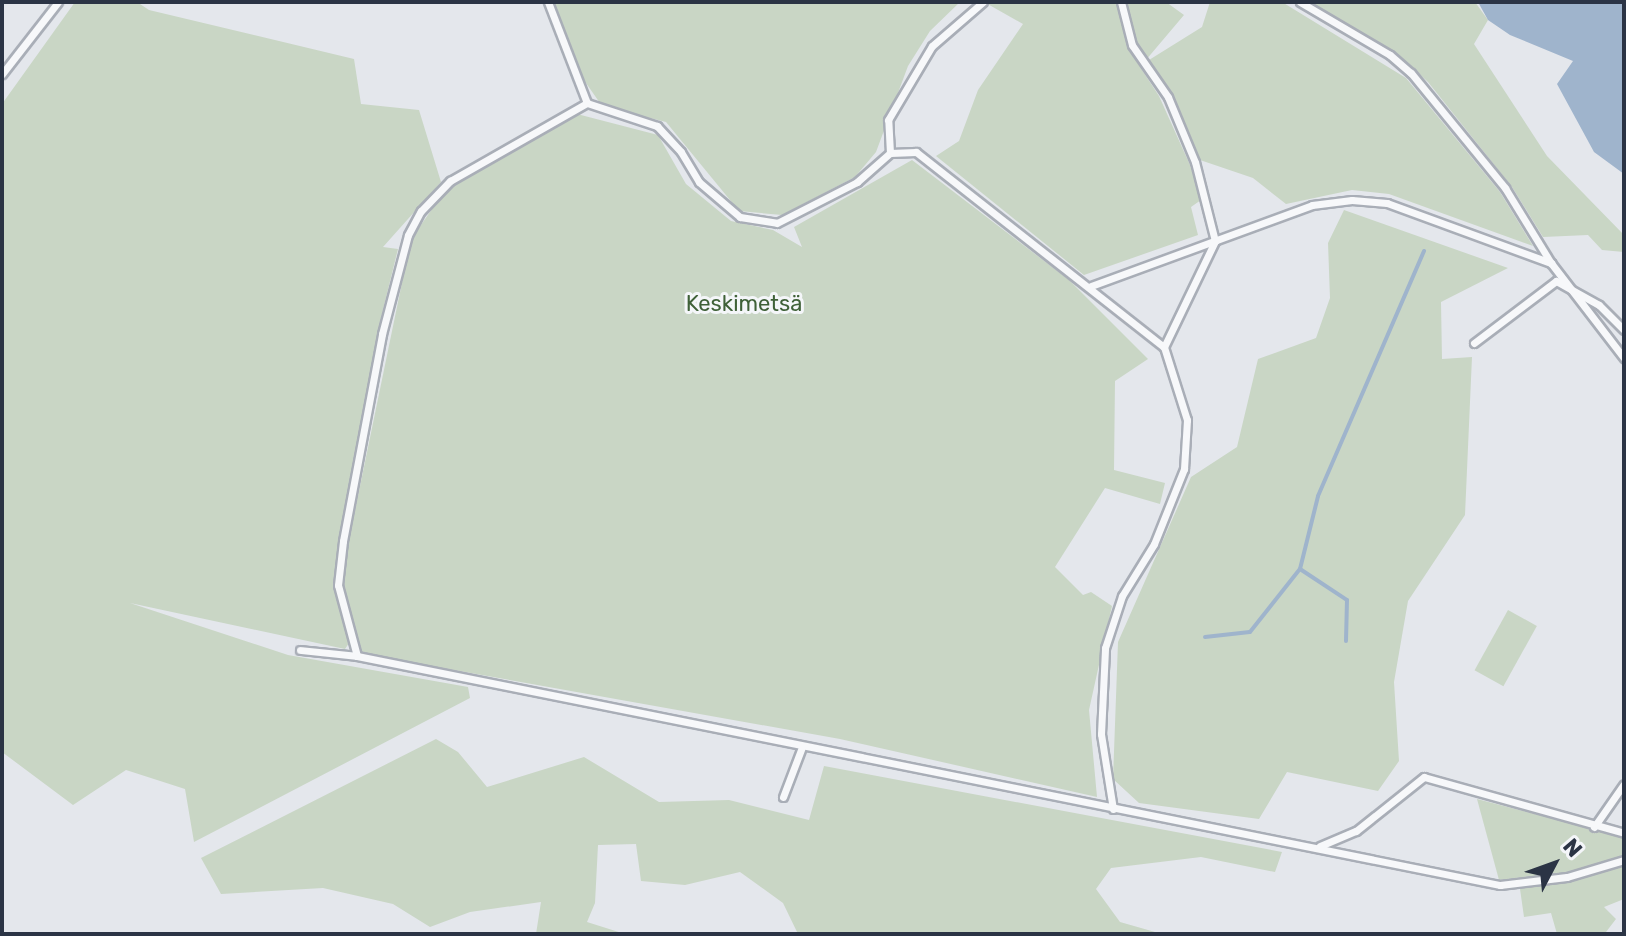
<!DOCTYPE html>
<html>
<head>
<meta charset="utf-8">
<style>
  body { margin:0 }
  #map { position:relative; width:1626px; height:936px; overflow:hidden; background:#e4e7ec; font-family:Rubik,sans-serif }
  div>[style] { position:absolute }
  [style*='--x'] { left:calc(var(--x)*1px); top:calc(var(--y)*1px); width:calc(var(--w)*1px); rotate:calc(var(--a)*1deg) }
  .green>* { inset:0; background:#c9d6c5; transform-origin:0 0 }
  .water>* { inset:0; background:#9fb4cc }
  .stream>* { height:4px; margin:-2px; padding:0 2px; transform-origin:2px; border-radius:2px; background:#9fb4cc }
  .roads { filter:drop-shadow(2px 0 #a9aeb7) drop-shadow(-2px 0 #a9aeb7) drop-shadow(0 2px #a9aeb7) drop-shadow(0 -2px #a9aeb7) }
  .service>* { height:7px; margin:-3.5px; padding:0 3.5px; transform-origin:3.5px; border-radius:3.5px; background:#f7f8fa }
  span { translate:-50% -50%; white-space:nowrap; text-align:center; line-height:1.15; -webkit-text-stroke:6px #f4f6f9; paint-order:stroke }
  .park-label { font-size:22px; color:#3f6138 }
  .frame { position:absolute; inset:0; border:4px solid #2b3445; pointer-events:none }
  .north { position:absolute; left:1514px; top:824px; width:80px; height:80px; -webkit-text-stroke:6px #f4f6f9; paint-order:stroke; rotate:49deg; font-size:22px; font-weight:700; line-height:32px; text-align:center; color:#2b3445 }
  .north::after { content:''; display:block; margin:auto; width:28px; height:36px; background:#2b3445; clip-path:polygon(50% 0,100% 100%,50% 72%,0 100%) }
</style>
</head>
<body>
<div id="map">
  <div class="green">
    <div style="clip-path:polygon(75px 2px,137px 2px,149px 10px,354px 59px,361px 104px,419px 110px,441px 182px,383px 247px,398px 249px,381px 318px,336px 582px,349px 643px,345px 649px,130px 603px,288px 655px,468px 687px,470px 698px,194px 842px,185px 789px,126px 770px,73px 805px,2px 752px,2px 104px)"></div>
    <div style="clip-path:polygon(554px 2px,960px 2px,930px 31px,908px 66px,876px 152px,855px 177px,782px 215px,739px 211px,666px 122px,602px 106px,579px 73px)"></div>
    <div style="clip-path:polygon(984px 2px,1166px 2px,1184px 15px,1140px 67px,1159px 96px,1190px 165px,1201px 200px,1191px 207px,1198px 235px,1084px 275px,936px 156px,959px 141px,978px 90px,1023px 24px)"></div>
    <div style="clip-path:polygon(1210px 2px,1282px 2px,1406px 78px,1500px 192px,1533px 246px,1389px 194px,1352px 190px,1286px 204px,1253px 178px,1200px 160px,1172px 94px,1149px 60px,1202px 27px)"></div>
    <div style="clip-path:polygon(1309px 2px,1475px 2px,1488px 20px,1474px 44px,1547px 156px,1624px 235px,1624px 252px,1602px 250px,1588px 235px,1543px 237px,1512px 187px,1428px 82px,1400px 56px)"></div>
    <div style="clip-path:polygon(577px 114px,658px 135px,686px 184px,731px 221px,773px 230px,802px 247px,794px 227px,912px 160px,1069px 280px,1148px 359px,1115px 381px,1114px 470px,1165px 483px,1160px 504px,1105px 488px,1055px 567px,1083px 595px,1091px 592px,1112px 606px,1089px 710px,1097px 797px,840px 739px,364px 654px,359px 648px,340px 583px,411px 239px,449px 185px)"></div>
    <div style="clip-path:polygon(1344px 210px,1508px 268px,1441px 302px,1442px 359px,1472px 357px,1465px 515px,1408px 601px,1394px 682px,1399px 761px,1378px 791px,1287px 772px,1259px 819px,1139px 803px,1113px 779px,1118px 642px,1191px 477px,1237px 447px,1258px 359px,1316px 338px,1330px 298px,1328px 243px)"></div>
    <div style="left:1508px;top:610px;width:33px;height:69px;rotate:29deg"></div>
    <div style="clip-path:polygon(436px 739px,458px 752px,487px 787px,584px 757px,659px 802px,729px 800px,809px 820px,824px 766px,1282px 852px,1275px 872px,1201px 857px,1111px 868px,1096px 889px,1120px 922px,1162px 934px,798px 934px,783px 903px,740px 872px,685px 885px,641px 881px,636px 844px,598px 845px,595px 903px,587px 922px,625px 934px,536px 934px,541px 902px,470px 912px,430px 927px,393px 904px,323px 888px,221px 894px,201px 858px)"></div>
    <div style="clip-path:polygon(1477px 799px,1624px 837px,1624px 856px,1568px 872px,1499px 880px)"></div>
    <div style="clip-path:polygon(1624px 865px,1624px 899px,1604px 907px,1616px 919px,1606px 932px,1557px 934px,1551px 913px,1524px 917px,1520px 889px)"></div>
  </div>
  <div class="water">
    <div style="clip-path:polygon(1478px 2px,1624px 2px,1624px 174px,1594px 152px,1557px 84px,1573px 61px,1510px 35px,1488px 20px)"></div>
  </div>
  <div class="stream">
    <div style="--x:1300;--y:569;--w:56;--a:33.4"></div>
    <div style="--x:1347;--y:600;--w:41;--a:91.4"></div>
    <div style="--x:1205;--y:637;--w:45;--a:-6.3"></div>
    <div style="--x:1250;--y:632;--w:80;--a:-51.6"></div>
    <div style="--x:1300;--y:569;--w:75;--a:-76.1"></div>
    <div style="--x:1318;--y:496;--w:267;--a:-66.6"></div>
  </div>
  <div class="roads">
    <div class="service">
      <div style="--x:548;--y:2;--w:108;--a:68.9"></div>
      <div style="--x:1300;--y:2;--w:104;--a:30.5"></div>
      <div style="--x:1390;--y:55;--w:28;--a:41"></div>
      <div style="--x:1411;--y:73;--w:149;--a:50.7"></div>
      <div style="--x:1505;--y:188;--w:88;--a:58.5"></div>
      <div style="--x:2;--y:74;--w:91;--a:-52.1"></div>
      <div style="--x:890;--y:153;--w:33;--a:-93"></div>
      <div style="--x:888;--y:120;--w:86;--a:-59.3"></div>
      <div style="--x:932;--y:46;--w:67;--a:-40.8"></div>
      <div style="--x:1091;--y:286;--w:235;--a:-20.1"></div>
      <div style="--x:1312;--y:205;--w:40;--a:-7.1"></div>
      <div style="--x:1352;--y:200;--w:35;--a:5"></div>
      <div style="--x:1387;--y:203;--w:175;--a:20.1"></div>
      <div style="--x:1551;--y:263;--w:120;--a:52.5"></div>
      <div style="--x:1474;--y:343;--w:103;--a:-37.1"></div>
      <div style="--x:1556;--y:281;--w:49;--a:29.2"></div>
      <div style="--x:1599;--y:305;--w:35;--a:45"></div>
      <div style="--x:300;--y:650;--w:57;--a:6"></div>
      <div style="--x:357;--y:656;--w:1166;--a:11.33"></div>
      <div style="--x:1500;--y:885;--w:67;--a:-6.8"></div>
      <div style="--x:1567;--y:877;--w:59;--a:-16.6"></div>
      <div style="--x:357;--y:656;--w:73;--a:-105"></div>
      <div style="--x:338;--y:585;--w:44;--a:-83.5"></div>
      <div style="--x:343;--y:541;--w:211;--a:-79.3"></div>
      <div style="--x:382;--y:334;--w:102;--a:-75.3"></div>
      <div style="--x:408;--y:235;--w:27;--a:-62"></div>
      <div style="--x:421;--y:211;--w:42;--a:-46"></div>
      <div style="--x:450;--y:181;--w:158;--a:-29.7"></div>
      <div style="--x:587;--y:103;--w:74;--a:18.2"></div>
      <div style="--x:657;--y:126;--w:35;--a:47"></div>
      <div style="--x:681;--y:152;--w:35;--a:59"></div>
      <div style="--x:699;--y:182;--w:54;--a:40.5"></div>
      <div style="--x:740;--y:217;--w:37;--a:9"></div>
      <div style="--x:777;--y:223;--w:90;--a:-27.1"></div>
      <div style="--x:857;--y:182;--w:44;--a:-41.3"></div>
      <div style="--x:890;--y:153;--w:26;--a:-2"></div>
      <div style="--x:916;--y:152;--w:315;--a:38.2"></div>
      <div style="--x:783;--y:797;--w:53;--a:-69.2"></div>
      <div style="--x:1113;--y:809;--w:76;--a:-99.1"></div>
      <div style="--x:1101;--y:734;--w:86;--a:-87.3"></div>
      <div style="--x:1105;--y:648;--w:55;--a:-71.9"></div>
      <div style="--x:1122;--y:596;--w:61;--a:-58.4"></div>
      <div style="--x:1154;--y:544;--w:81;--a:-68.2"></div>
      <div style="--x:1184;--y:469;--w:49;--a:-86.5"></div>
      <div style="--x:1187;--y:420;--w:77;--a:-107.5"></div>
      <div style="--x:1164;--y:347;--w:118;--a:-64.3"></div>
      <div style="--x:1215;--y:241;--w:81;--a:-104.2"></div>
      <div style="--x:1195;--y:162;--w:70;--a:-112.6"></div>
      <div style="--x:1168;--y:97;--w:63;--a:-124.7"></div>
      <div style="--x:1132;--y:45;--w:44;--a:-104.3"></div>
      <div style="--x:1594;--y:827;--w:52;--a:-55.1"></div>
      <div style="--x:1320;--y:846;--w:39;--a:-23"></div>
      <div style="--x:1356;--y:831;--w:87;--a:-38.5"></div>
      <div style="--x:1424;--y:777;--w:208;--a:15.6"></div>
    </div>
  </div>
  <div class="park-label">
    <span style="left:744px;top:304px">Keskimetsä</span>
  </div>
  <div class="frame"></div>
  <div class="north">N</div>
</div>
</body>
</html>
